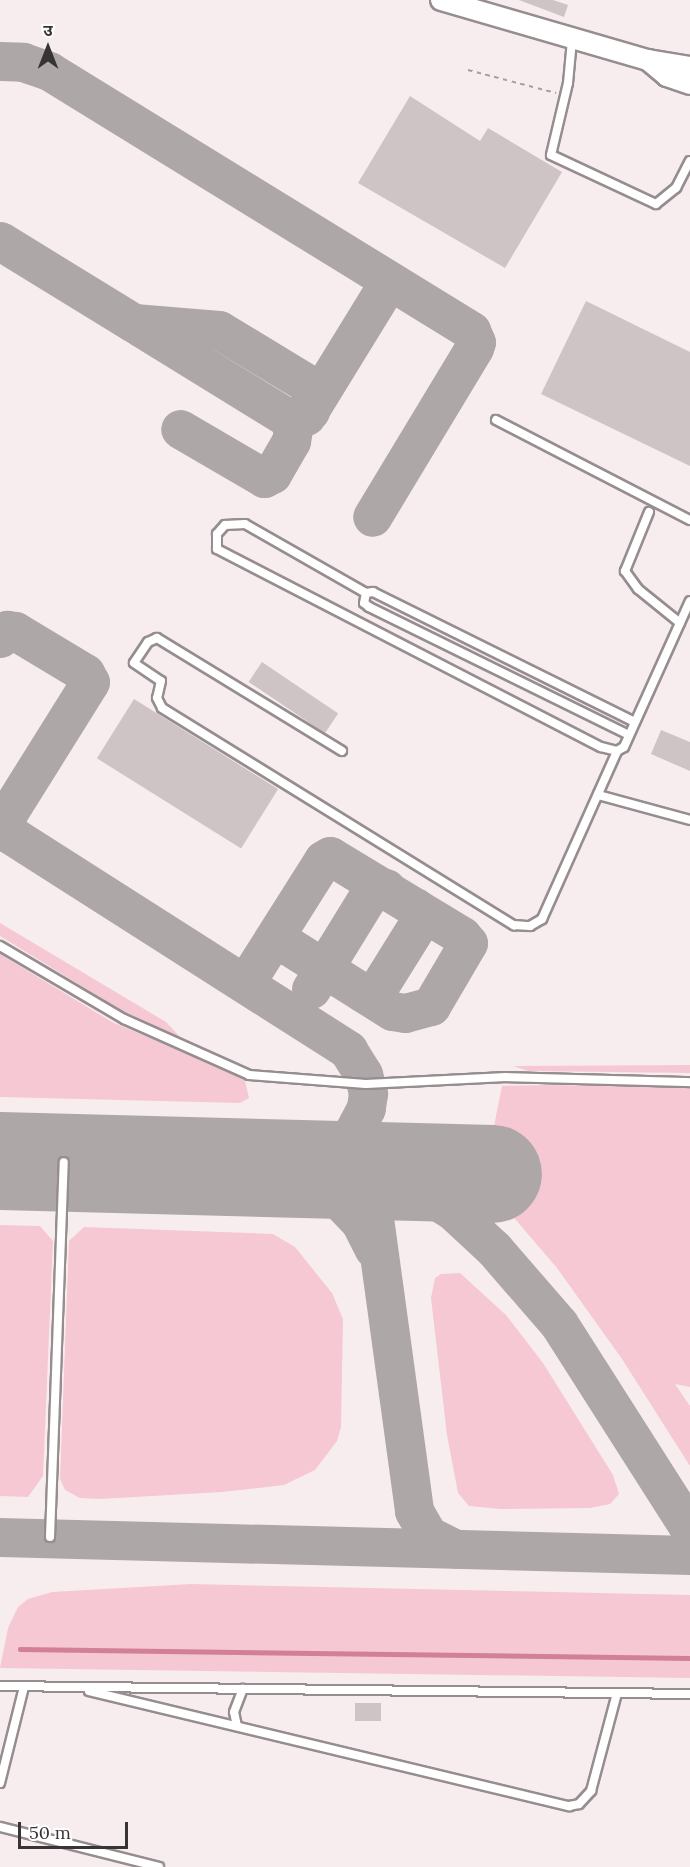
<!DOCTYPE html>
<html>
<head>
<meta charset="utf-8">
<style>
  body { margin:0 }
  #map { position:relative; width:690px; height:1867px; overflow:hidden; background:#f7edef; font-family:Lora,"Noto Sans Devanagari",serif }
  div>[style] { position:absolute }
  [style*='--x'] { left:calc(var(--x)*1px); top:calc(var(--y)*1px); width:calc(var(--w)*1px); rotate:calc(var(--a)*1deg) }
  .green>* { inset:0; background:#f6c8d4 }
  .stream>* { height:4.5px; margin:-2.25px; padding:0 2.25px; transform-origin:2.25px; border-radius:2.25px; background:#d27f98 }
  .taxiway>* { height:39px; margin:-19.5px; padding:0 19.5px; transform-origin:19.5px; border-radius:19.5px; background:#aea7a8 }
  .runway>* { height:98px; margin:-49px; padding:0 49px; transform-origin:49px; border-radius:49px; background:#aea7a8 }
  .building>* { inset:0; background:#cec4c6; transform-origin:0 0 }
  .path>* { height:2px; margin-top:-1px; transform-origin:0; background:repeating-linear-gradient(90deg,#a69ea0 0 4.5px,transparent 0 9px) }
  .roads { filter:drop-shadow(2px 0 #968d8f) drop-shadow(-2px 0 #968d8f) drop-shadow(0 2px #968d8f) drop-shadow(0 -2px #968d8f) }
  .service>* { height:8px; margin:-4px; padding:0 4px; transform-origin:4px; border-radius:4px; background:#fff }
  .tertiary>* { height:20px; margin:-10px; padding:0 10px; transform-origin:10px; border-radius:10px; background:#fff }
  span { translate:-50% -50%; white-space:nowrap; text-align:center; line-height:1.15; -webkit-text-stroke:4.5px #fffdfd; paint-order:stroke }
  .north { position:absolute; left:18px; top:18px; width:60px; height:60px; -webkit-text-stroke:4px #fffdfd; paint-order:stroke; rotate:0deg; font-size:16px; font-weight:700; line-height:24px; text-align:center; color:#383435 }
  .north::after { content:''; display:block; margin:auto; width:21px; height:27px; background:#383435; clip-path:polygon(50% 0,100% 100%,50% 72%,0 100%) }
  .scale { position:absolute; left:18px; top:1822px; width:110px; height:27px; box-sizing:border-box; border:3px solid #383435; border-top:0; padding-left:8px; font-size:18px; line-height:21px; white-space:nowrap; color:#383435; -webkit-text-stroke:4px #fffdfd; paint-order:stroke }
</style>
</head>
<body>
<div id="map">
  <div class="green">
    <div style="clip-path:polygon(0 923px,166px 1022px,181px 1038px,119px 1009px,0 936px)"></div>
    <div style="clip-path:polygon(0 954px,112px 1022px,233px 1073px,245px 1081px,249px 1098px,240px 1103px,0 1097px)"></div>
    <div style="clip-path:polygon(690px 1065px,690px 1073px,528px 1071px,513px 1066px)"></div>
    <div style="clip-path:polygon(548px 1085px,690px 1087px,690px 1387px,675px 1384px,690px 1406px,690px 1466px,622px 1359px,557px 1268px,509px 1212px,493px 1210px,494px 1126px,502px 1086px)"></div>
    <div style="clip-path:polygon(0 1225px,40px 1226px,53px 1241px,43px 1476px,28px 1497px,0 1496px)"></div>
    <div style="clip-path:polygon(84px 1227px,273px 1234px,295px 1247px,332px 1293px,343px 1319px,341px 1427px,337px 1441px,315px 1470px,284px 1485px,222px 1492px,100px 1499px,80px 1498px,65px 1490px,60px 1479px,69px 1241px)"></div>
    <div style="clip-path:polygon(460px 1273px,506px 1315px,543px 1363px,613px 1475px,619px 1494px,610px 1504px,590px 1508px,500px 1509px,469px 1506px,458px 1493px,447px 1435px,431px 1298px,435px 1278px,441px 1274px)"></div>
    <div style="clip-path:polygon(191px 1584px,690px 1595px,690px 1678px,0 1668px,8px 1628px,18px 1607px,28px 1599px,52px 1592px)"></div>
  </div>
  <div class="stream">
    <div style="--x:20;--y:1649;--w:670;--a:0.77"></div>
  </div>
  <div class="taxiway">
    <div style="--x:0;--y:61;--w:23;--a:2"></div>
    <div style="--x:23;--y:62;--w:28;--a:19"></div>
    <div style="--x:49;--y:71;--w:496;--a:31.6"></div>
    <div style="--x:471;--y:331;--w:12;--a:66"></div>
    <div style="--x:476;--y:342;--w:6;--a:108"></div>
    <div style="--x:474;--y:348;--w:197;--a:121.1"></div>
    <div style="--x:0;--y:241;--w:157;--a:31.5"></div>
    <div style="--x:134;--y:323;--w:85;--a:4.7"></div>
    <div style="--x:219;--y:330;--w:104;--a:31.2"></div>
    <div style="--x:308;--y:384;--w:12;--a:66"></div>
    <div style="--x:313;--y:395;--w:16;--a:101"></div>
    <div style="--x:310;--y:411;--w:23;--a:162"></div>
    <div style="--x:140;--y:327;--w:174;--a:31.6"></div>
    <div style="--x:288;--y:418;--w:12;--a:66"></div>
    <div style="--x:293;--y:429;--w:12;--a:99"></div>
    <div style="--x:291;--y:441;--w:38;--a:120"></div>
    <div style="--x:272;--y:474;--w:9;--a:153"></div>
    <div style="--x:264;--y:478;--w:97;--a:-149.7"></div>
    <div style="--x:306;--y:416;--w:149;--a:-58.4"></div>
    <div style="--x:384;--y:289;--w:13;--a:-99"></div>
    <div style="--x:0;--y:638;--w:11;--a:-49"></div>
    <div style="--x:7;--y:630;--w:8;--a:7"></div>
    <div style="--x:15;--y:631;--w:82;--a:31"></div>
    <div style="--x:85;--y:673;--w:10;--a:61"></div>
    <div style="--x:90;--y:682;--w:160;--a:122"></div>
    <div style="--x:5;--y:818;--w:17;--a:73"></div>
    <div style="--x:0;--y:828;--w:413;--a:32.5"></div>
    <div style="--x:348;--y:1050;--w:28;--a:58"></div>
    <div style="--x:363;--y:1074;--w:20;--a:75"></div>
    <div style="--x:368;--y:1093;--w:15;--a:98"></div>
    <div style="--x:366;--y:1108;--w:30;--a:118"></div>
    <div style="--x:352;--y:1134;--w:40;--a:139"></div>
    <div style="--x:322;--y:1160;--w:53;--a:170.2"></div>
    <div style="--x:239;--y:978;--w:13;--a:-18"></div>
    <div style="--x:251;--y:974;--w:135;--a:-57.7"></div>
    <div style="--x:323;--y:860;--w:8;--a:-30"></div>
    <div style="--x:330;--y:856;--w:154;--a:31.2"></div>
    <div style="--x:462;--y:936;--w:9;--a:49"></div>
    <div style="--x:468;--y:943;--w:73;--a:120.4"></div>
    <div style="--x:431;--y:1006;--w:27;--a:165"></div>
    <div style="--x:405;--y:1013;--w:13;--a:-171"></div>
    <div style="--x:392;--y:1011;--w:124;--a:-147.8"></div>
    <div style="--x:287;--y:945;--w:11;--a:-175"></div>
    <div style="--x:276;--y:944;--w:8;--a:150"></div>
    <div style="--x:311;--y:989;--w:116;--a:-58.4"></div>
    <div style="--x:372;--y:890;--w:14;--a:-8"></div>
    <div style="--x:362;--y:992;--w:8;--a:7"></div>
    <div style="--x:370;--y:993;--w:13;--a:-39"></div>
    <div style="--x:380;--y:985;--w:72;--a:-58.1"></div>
    <div style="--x:418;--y:924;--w:9;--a:-72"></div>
    <div style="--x:421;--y:915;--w:10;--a:-127"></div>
    <div style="--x:368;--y:1149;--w:69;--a:85"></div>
    <div style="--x:374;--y:1218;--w:296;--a:82.2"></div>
    <div style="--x:414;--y:1511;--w:28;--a:60"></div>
    <div style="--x:428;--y:1535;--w:30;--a:27"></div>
    <div style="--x:271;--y:1170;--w:41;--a:17.1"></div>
    <div style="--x:310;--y:1182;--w:31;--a:31"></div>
    <div style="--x:337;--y:1198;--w:33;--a:46"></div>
    <div style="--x:360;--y:1222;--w:30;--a:63"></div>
    <div style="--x:349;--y:1171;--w:71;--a:14.6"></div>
    <div style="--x:418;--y:1189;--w:40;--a:32"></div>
    <div style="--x:452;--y:1210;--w:57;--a:42.9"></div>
    <div style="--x:494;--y:1249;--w:99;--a:49.1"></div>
    <div style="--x:559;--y:1324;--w:244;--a:57.5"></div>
    <div style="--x:0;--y:1537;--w:690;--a:1.49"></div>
  </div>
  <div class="runway">
    <div style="--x:0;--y:1161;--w:493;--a:1.5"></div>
  </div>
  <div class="building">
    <div style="clip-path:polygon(519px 0,553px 0,568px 5px,564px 17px)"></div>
    <div style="clip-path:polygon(410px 96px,480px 141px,488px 128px,562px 172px,505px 268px,358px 183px)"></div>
    <div style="clip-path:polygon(586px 301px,690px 352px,690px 466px,541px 394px)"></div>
    <div style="left:262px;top:662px;width:92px;height:24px;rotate:34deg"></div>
    <div style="left:134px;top:699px;width:170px;height:70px;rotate:32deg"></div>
    <div style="clip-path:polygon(661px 730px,690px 742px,690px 771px,651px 754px)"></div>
    <div style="left:355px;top:1703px;width:26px;height:18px"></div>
  </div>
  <div class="path">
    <div style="--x:468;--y:70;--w:91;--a:14.6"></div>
  </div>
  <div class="roads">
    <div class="service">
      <div style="--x:572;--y:40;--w:43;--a:95.3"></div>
      <div style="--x:568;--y:83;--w:74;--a:103.3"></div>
      <div style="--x:551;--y:155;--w:116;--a:25"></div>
      <div style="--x:656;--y:204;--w:26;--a:-39"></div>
      <div style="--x:676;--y:188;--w:30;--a:-63"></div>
      <div style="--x:496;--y:420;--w:218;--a:27.3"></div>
      <div style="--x:649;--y:512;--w:64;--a:112.1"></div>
      <div style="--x:625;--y:571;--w:22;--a:54"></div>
      <div style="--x:638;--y:589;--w:54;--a:39"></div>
      <div style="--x:366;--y:593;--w:139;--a:-150.3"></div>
      <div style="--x:245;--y:524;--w:20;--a:177"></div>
      <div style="--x:225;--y:525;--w:12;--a:132"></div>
      <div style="--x:217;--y:534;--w:15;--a:90"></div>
      <div style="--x:217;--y:549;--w:432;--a:27.3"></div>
      <div style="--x:601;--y:747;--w:16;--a:14"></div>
      <div style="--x:617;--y:751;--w:8;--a:-30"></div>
      <div style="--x:624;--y:747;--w:160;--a:-65.7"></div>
      <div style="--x:629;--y:735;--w:290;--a:-153.8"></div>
      <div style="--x:369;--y:607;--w:6;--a:-141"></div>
      <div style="--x:364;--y:603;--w:10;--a:-79"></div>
      <div style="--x:366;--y:593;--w:7;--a:-8"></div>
      <div style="--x:373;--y:592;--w:292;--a:26.4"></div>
      <div style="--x:342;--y:751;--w:217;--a:-148.6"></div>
      <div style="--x:157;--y:638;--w:10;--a:156"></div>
      <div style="--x:148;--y:642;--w:25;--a:124"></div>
      <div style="--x:134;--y:663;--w:32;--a:34"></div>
      <div style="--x:161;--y:681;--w:17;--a:103"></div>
      <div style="--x:157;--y:698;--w:11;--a:63"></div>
      <div style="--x:162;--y:708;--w:414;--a:31.7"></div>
      <div style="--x:514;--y:925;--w:16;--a:4"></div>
      <div style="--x:530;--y:926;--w:14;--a:-30"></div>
      <div style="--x:542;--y:919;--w:184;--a:-65.9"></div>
      <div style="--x:598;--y:795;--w:95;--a:15.2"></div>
      <div style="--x:0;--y:946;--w:144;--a:30.5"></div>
      <div style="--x:124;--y:1019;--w:137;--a:24.1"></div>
      <div style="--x:249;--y:1075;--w:117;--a:4.4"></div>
      <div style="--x:366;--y:1084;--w:140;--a:-2.9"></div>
      <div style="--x:506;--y:1077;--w:184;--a:1.6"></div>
      <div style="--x:50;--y:1537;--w:375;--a:-87.9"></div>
      <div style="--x:0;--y:1686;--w:690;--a:0.66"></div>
      <div style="--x:89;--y:1691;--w:494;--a:13.5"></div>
      <div style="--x:569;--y:1806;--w:10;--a:-11"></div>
      <div style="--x:579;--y:1804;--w:18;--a:-47"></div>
      <div style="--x:591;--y:1791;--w:101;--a:-75.1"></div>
      <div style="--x:237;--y:1726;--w:14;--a:-102"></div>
      <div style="--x:234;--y:1712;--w:25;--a:-69"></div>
      <div style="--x:0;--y:1783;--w:99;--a:-76"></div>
      <div style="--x:0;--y:1827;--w:164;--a:14.1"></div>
    </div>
    <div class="tertiary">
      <div style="--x:441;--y:0;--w:216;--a:16.2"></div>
      <div style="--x:648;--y:60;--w:43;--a:9.5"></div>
      <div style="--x:648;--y:60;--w:25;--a:40"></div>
      <div style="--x:667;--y:76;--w:24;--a:19"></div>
    </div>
  </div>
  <div class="north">उ</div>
  <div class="scale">50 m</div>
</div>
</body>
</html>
